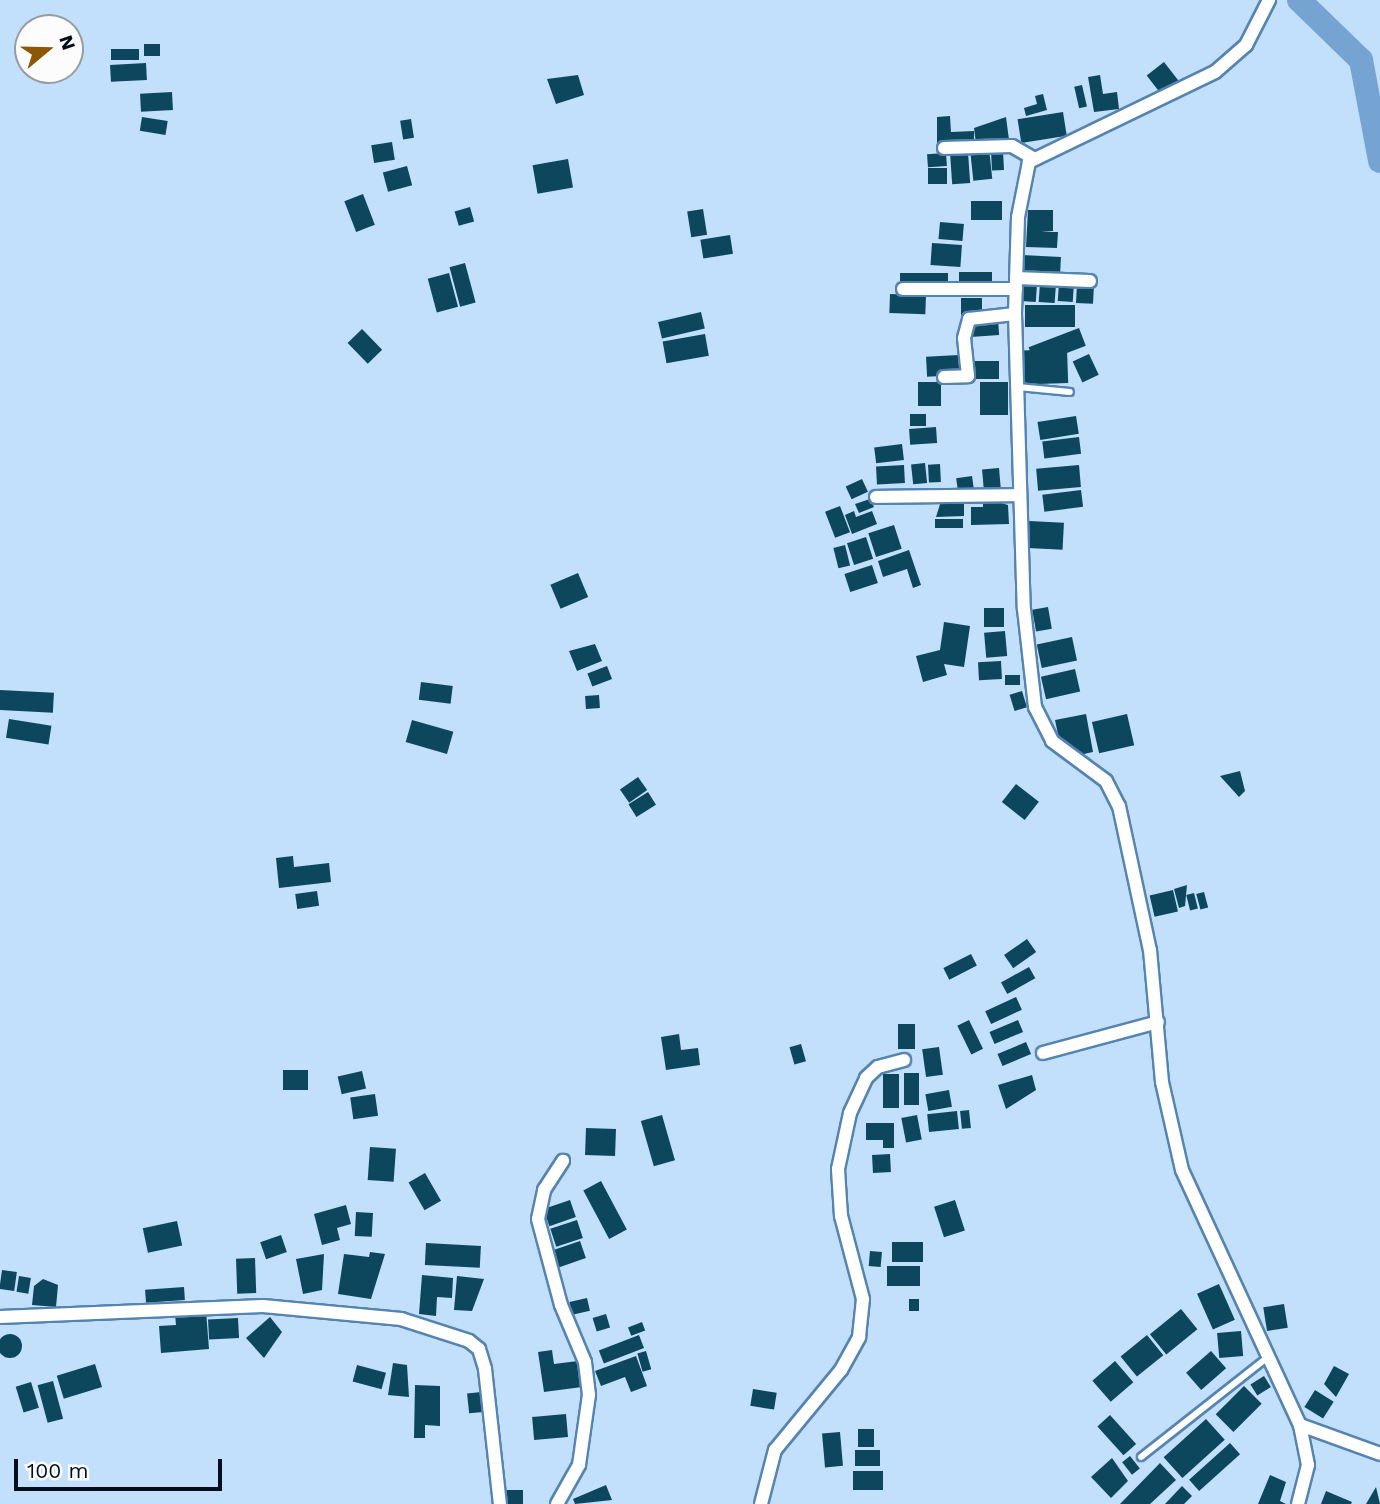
<!DOCTYPE html>
<html>
<head>
<meta charset="utf-8">
<style>
  body { margin:0 }
  #map { position:relative; width:1380px; height:1504px; overflow:hidden; background:#c2dffc; font-family:"Work Sans",sans-serif }
  div>[style] { position:absolute }
  [style*='--x'] { left:calc(var(--x)*1px); top:calc(var(--y)*1px); width:calc(var(--w)*1px); rotate:calc(var(--a)*1deg) }
  .river>* { height:24px; margin:-12px; padding:0 12px; transform-origin:12px; border-radius:12px; background:#75a4d2 }
  .building>* { inset:0; background:#0c475e; transform-origin:0 0 }
  .round { border-radius:50% }
  .roads { filter:drop-shadow(2px 0 #5684b1) drop-shadow(-2px 0 #5684b1) drop-shadow(0 2px #5684b1) drop-shadow(0 -2px #5684b1) }
  .lane>* { height:6px; margin:-3px; padding:0 3px; transform-origin:3px; border-radius:3px; background:#fff }
  .street>* { height:12px; margin:-6px; padding:0 6px; transform-origin:6px; border-radius:6px; background:#fff }
  span { translate:-50% -50%; white-space:nowrap; text-align:center; line-height:1.15; -webkit-text-stroke:7px #fcfcfc; paint-order:stroke }
  .north { position:absolute; left:14px; top:14px; width:70px; height:70px; box-sizing:border-box; background:#fcfcfc; border:2px solid #979ca3; border-radius:50%; rotate:71deg; font-size:19px; font-weight:700; line-height:28px; text-align:center; color:#000d1d }
  .north::after { content:''; display:block; margin:auto; width:24px; height:32px; background:#8c5706; clip-path:polygon(50% 0,100% 100%,50% 72%,0 100%) }
  .scale { position:absolute; left:14px; top:1459px; width:208px; height:32px; box-sizing:border-box; border:4px solid #000d1d; border-top:0; padding-left:9px; font-size:21px; line-height:24px; white-space:nowrap; color:#000d1d; -webkit-text-stroke:5px #fcfcfc; paint-order:stroke }
</style>
</head>
<body>
<div id="map">
  <div class="river">
    <div style="--x:1299;--y:0;--w:86;--a:44.1"></div>
    <div style="--x:1361;--y:60;--w:103;--a:79.3"></div>
  </div>
  <div class="building">
    <div style="left:144px;top:44px;width:16px;height:12px"></div>
    <div style="left:139px;top:49px;width:11px;height:28px;rotate:90deg"></div>
    <div style="left:1164px;top:62px;width:24px;height:22px;rotate:52deg"></div>
    <div style="left:146px;top:63px;width:17px;height:36px;rotate:87deg"></div>
    <div style="clip-path:polygon(578px 75px,584px 95px,556px 104px,547px 79px)"></div>
    <div style="clip-path:polygon(1100px 75px,1103px 94px,1117px 92px,1119px 109px,1094px 112px,1088px 77px)"></div>
    <div style="left:1082px;top:85px;width:22px;height:8px;rotate:77deg"></div>
    <div style="left:172px;top:92px;width:18px;height:32px;rotate:87deg"></div>
    <div style="clip-path:polygon(1043px 94px,1047px 110px,1026px 116px,1024px 108px,1037px 104px,1035px 96px)"></div>
    <div style="left:1063px;top:112px;width:24px;height:46px;rotate:81deg"></div>
    <div style="clip-path:polygon(950px 116px,951px 132px,974px 131px,974px 144px,937px 145px,937px 117px)"></div>
    <div style="left:142px;top:117px;width:26px;height:14px;rotate:9deg"></div>
    <div style="clip-path:polygon(1006px 117px,1009px 140px,976px 144px,974px 128px)"></div>
    <div style="left:411px;top:119px;width:19px;height:11px;rotate:81deg"></div>
    <div style="left:392px;top:142px;width:18px;height:21px;rotate:81deg"></div>
    <div style="left:989px;top:148px;width:31px;height:19px;rotate:84deg"></div>
    <div style="left:1003px;top:151px;width:19px;height:12px;rotate:87deg"></div>
    <div style="left:968px;top:152px;width:31px;height:18px;rotate:86deg"></div>
    <div style="left:946px;top:153px;width:13px;height:19px;rotate:86deg"></div>
    <div style="left:568px;top:159px;width:29px;height:36px;rotate:80deg"></div>
    <div style="left:407px;top:166px;width:20px;height:25px;rotate:75deg"></div>
    <div style="left:928px;top:168px;width:19px;height:16px"></div>
    <div style="left:363px;top:194px;width:33px;height:20px;rotate:69deg"></div>
    <div style="left:971px;top:201px;width:31px;height:19px"></div>
    <div style="left:470px;top:207px;width:15px;height:16px;rotate:74deg"></div>
    <div style="left:703px;top:209px;width:26px;height:16px;rotate:81deg"></div>
    <div style="clip-path:polygon(1028px 210px,1053px 210px,1053px 231px,1041px 232px,1058px 232px,1057px 248px,1026px 247px)"></div>
    <div style="left:940px;top:222px;width:24px;height:17px;rotate:5deg"></div>
    <div style="left:730px;top:235px;width:19px;height:30px;rotate:81deg"></div>
    <div style="left:932px;top:243px;width:30px;height:22px;rotate:4deg"></div>
    <div style="left:1022px;top:255px;width:39px;height:19px;rotate:3deg"></div>
    <div style="left:465px;top:263px;width:41px;height:16px;rotate:75deg"></div>
    <div style="left:959px;top:272px;width:33px;height:14px"></div>
    <div style="left:449px;top:273px;width:35px;height:22px;rotate:75deg"></div>
    <div style="left:900px;top:273px;width:48px;height:13px"></div>
    <div style="left:1040px;top:283px;width:16px;height:19px;rotate:4deg"></div>
    <div style="left:1059px;top:283px;width:15px;height:18px;rotate:4deg"></div>
    <div style="left:1022px;top:284px;width:15px;height:17px;rotate:4deg"></div>
    <div style="left:1077px;top:284px;width:17px;height:19px;rotate:3deg"></div>
    <div style="left:890px;top:294px;width:36px;height:19px;rotate:2deg"></div>
    <div style="left:961px;top:298px;width:21px;height:17px"></div>
    <div style="left:1025px;top:305px;width:50px;height:22px"></div>
    <div style="left:701px;top:312px;width:17px;height:44px;rotate:77deg"></div>
    <div style="left:998px;top:319px;width:16px;height:29px;rotate:86deg"></div>
    <div style="left:1079px;top:328px;width:19px;height:54px;rotate:69deg"></div>
    <div style="left:362px;top:329px;width:29px;height:20px;rotate:46deg"></div>
    <div style="left:705px;top:334px;width:22px;height:43px;rotate:80deg"></div>
    <div style="left:1067px;top:349px;width:34px;height:45px;rotate:88deg"></div>
    <div style="left:1089px;top:354px;width:23px;height:18px;rotate:65deg"></div>
    <div style="left:959px;top:355px;width:20px;height:33px;rotate:87deg"></div>
    <div style="left:999px;top:361px;width:18px;height:28px;rotate:90deg"></div>
    <div style="left:918px;top:382px;width:23px;height:24px"></div>
    <div style="left:980px;top:382px;width:28px;height:33px"></div>
    <div style="left:910px;top:414px;width:16px;height:12px"></div>
    <div style="left:1076px;top:416px;width:18px;height:39px;rotate:81deg"></div>
    <div style="left:936px;top:427px;width:16px;height:27px;rotate:86deg"></div>
    <div style="left:1079px;top:437px;width:17px;height:37px;rotate:83deg"></div>
    <div style="left:902px;top:444px;width:16px;height:28px;rotate:83deg"></div>
    <div style="left:925px;top:463px;width:20px;height:14px;rotate:84deg"></div>
    <div style="left:940px;top:464px;width:18px;height:12px;rotate:87deg"></div>
    <div style="left:904px;top:465px;width:18px;height:28px;rotate:87deg"></div>
    <div style="left:1079px;top:465px;width:22px;height:43px;rotate:85deg"></div>
    <div style="left:999px;top:468px;width:22px;height:17px;rotate:85deg"></div>
    <div style="left:972px;top:476px;width:15px;height:16px;rotate:82deg"></div>
    <div style="left:862px;top:479px;width:14px;height:18px;rotate:65deg"></div>
    <div style="left:1081px;top:490px;width:17px;height:39px;rotate:83deg"></div>
    <div style="clip-path:polygon(983px 498px,1008px 505px,1009px 524px,971px 525px,971px 507px,983px 507px)"></div>
    <div style="clip-path:polygon(870px 499px,874px 507px,859px 513px,855px 504px)"></div>
    <div style="clip-path:polygon(941px 501px,964px 503px,964px 516px,936px 517px)"></div>
    <div style="left:840px;top:506px;width:28px;height:16px;rotate:69deg"></div>
    <div style="clip-path:polygon(854px 511px,856px 517px,872px 511px,877px 524px,852px 534px,845px 515px)"></div>
    <div style="left:963px;top:519px;width:9px;height:28px;rotate:90deg"></div>
    <div style="left:1029px;top:521px;width:35px;height:27px;rotate:3deg"></div>
    <div style="left:894px;top:525px;width:25px;height:27px;rotate:72deg"></div>
    <div style="left:866px;top:537px;width:23px;height:20px;rotate:72deg"></div>
    <div style="left:845px;top:545px;width:21px;height:12px;rotate:76deg"></div>
    <div style="clip-path:polygon(909px 550px,921px 585px,913px 588px,907px 569px,883px 577px,878px 561px)"></div>
    <div style="left:872px;top:565px;width:19px;height:29px;rotate:72deg"></div>
    <div style="left:578px;top:573px;width:26px;height:30px;rotate:67deg"></div>
    <div style="left:1048px;top:607px;width:22px;height:16px;rotate:80deg"></div>
    <div style="left:984px;top:608px;width:20px;height:19px"></div>
    <div style="clip-path:polygon(944px 622px,970px 626px,964px 667px,944px 664px,947px 675px,923px 682px,916px 656px,940px 650px)"></div>
    <div style="left:1005px;top:631px;width:25px;height:21px;rotate:85deg"></div>
    <div style="left:1072px;top:637px;width:24px;height:36px;rotate:78deg"></div>
    <div style="clip-path:polygon(595px 644px,602px 661px,577px 671px,569px 651px)"></div>
    <div style="left:1001px;top:661px;width:18px;height:23px;rotate:87deg"></div>
    <div style="left:607px;top:666px;width:14px;height:21px;rotate:69deg"></div>
    <div style="left:1075px;top:669px;width:23px;height:35px;rotate:77deg"></div>
    <div style="left:1005px;top:675px;width:15px;height:10px"></div>
    <div style="left:421px;top:682px;width:32px;height:18px;rotate:7deg"></div>
    <div style="left:0;top:690px;width:54px;height:20px;rotate:3deg"></div>
    <div style="left:1022px;top:691px;width:17px;height:13px;rotate:73deg"></div>
    <div style="left:599px;top:695px;width:13px;height:14px;rotate:86deg"></div>
    <div style="clip-path:polygon(1086px 714px,1093px 752px,1075px 756px,1060px 744px,1055px 720px)"></div>
    <div style="left:1127px;top:714px;width:32px;height:36px;rotate:77deg"></div>
    <div style="left:9px;top:719px;width:43px;height:19px;rotate:9deg"></div>
    <div style="left:412px;top:720px;width:43px;height:23px;rotate:16deg"></div>
    <div style="clip-path:polygon(1240px 771px,1245px 791px,1239px 797px,1220px 776px)"></div>
    <div style="left:638px;top:777px;width:16px;height:22px;rotate:55deg"></div>
    <div style="left:1016px;top:784px;width:29px;height:23px;rotate:38deg"></div>
    <div style="left:648px;top:792px;width:15px;height:23px;rotate:58deg"></div>
    <div style="clip-path:polygon(293px 856px,294px 867px,329px 863px,331px 882px,279px 888px,276px 858px)"></div>
    <div style="clip-path:polygon(1187px 885px,1185px 906px,1179px 908px,1174px 889px)"></div>
    <div style="left:1173px;top:890px;width:22px;height:24px;rotate:77deg"></div>
    <div style="left:317px;top:891px;width:15px;height:22px;rotate:82deg"></div>
    <div style="left:1204px;top:892px;width:16px;height:8px;rotate:75deg"></div>
    <div style="left:1194px;top:893px;width:16px;height:8px;rotate:76deg"></div>
    <div style="left:1027px;top:939px;width:16px;height:28px;rotate:55deg"></div>
    <div style="left:971px;top:954px;width:13px;height:31px;rotate:63deg"></div>
    <div style="left:1029px;top:967px;width:13px;height:32px;rotate:61deg"></div>
    <div style="left:1016px;top:997px;width:14px;height:34px;rotate:65deg"></div>
    <div style="left:969px;top:1020px;width:32px;height:13px;rotate:64deg"></div>
    <div style="left:1018px;top:1020px;width:13px;height:31px;rotate:67deg"></div>
    <div style="left:898px;top:1024px;width:17px;height:25px"></div>
    <div style="clip-path:polygon(679px 1034px,681px 1050px,698px 1048px,700px 1065px,666px 1070px,661px 1037px)"></div>
    <div style="left:1026px;top:1042px;width:13px;height:31px;rotate:67deg"></div>
    <div style="left:801px;top:1044px;width:18px;height:12px;rotate:74deg"></div>
    <div style="left:939px;top:1047px;width:28px;height:17px;rotate:82deg"></div>
    <div style="left:283px;top:1070px;width:25px;height:20px"></div>
    <div style="left:362px;top:1071px;width:18px;height:25px;rotate:77deg"></div>
    <div style="left:919px;top:1073px;width:32px;height:15px;rotate:90deg"></div>
    <div style="left:883px;top:1074px;width:16px;height:34px"></div>
    <div style="clip-path:polygon(1032px 1075px,1036px 1090px,1006px 1109px,998px 1085px)"></div>
    <div style="left:949px;top:1090px;width:17px;height:24px;rotate:80deg"></div>
    <div style="left:375px;top:1094px;width:22px;height:25px;rotate:82deg"></div>
    <div style="left:969px;top:1110px;width:18px;height:9px;rotate:84deg"></div>
    <div style="left:957px;top:1111px;width:18px;height:30px;rotate:84deg"></div>
    <div style="left:662px;top:1115px;width:47px;height:22px;rotate:74deg"></div>
    <div style="left:917px;top:1115px;width:25px;height:16px;rotate:79deg"></div>
    <div style="clip-path:polygon(866px 1123px,894px 1123px,894px 1148px,883px 1148px,883px 1140px,866px 1140px)"></div>
    <div style="left:586px;top:1128px;width:30px;height:27px;rotate:2deg"></div>
    <div style="left:370px;top:1147px;width:26px;height:33px;rotate:4deg"></div>
    <div style="left:890px;top:1154px;width:18px;height:18px;rotate:87deg"></div>
    <div style="left:425px;top:1173px;width:32px;height:19px;rotate:60deg"></div>
    <div style="left:601px;top:1181px;width:55px;height:20px;rotate:62deg"></div>
    <div style="left:570px;top:1200px;width:18px;height:28px;rotate:71deg"></div>
    <div style="left:955px;top:1200px;width:32px;height:22px;rotate:72deg"></div>
    <div style="clip-path:polygon(346px 1205px,351px 1224px,337px 1228px,340px 1240px,322px 1245px,314px 1214px)"></div>
    <div style="left:356px;top:1212px;width:17px;height:24px;rotate:3deg"></div>
    <div style="left:577px;top:1220px;width:19px;height:28px;rotate:72deg"></div>
    <div style="left:177px;top:1221px;width:25px;height:35px;rotate:78deg"></div>
    <div style="left:281px;top:1235px;width:18px;height:22px;rotate:71deg"></div>
    <div style="left:580px;top:1241px;width:18px;height:28px;rotate:71deg"></div>
    <div style="left:923px;top:1242px;width:20px;height:31px;rotate:90deg"></div>
    <div style="left:426px;top:1243px;width:55px;height:22px;rotate:3deg"></div>
    <div style="left:870px;top:1251px;width:12px;height:15px;rotate:5deg"></div>
    <div style="clip-path:polygon(370px 1252px,385px 1254px,371px 1299px,338px 1294px,344px 1254px,369px 1257px)"></div>
    <div style="clip-path:polygon(324px 1254px,322px 1290px,303px 1294px,296px 1259px)"></div>
    <div style="left:255px;top:1258px;width:35px;height:19px;rotate:88deg"></div>
    <div style="left:920px;top:1266px;width:20px;height:33px;rotate:90deg"></div>
    <div style="left:2px;top:1270px;width:15px;height:19px;rotate:8deg"></div>
    <div style="clip-path:polygon(422px 1275px,453px 1278px,452px 1298px,437px 1297px,436px 1316px,419px 1314px)"></div>
    <div style="left:19px;top:1276px;width:12px;height:16px;rotate:9deg"></div>
    <div style="clip-path:polygon(457px 1276px,484px 1279px,472px 1311px,454px 1310px)"></div>
    <div style="clip-path:polygon(43px 1279px,58px 1285px,56px 1307px,32px 1305px,34px 1286px)"></div>
    <div style="left:1219px;top:1284px;width:39px;height:24px;rotate:66deg"></div>
    <div style="left:184px;top:1287px;width:13px;height:39px;rotate:86deg"></div>
    <div style="left:587px;top:1298px;width:13px;height:18px;rotate:77deg"></div>
    <div style="left:909px;top:1299px;width:10px;height:12px"></div>
    <div style="left:1284px;top:1304px;width:24px;height:21px;rotate:81deg"></div>
    <div style="left:1181px;top:1309px;width:26px;height:40px;rotate:51deg"></div>
    <div style="clip-path:polygon(206px 1311px,209px 1349px,161px 1353px,159px 1326px,176px 1325px,175px 1314px)"></div>
    <div style="left:606px;top:1314px;width:14px;height:14px;rotate:73deg"></div>
    <div style="clip-path:polygon(270px 1317px,282px 1332px,264px 1358px,246px 1338px)"></div>
    <div style="left:238px;top:1318px;width:20px;height:30px;rotate:87deg"></div>
    <div style="left:642px;top:1322px;width:9px;height:15px;rotate:69deg"></div>
    <div style="left:1241px;top:1331px;width:25px;height:24px;rotate:85deg"></div>
    <div class="round" style="left:-2px;top:1334px;width:24px;height:24px"></div>
    <div style="left:639px;top:1335px;width:14px;height:43px;rotate:69deg"></div>
    <div style="left:1147px;top:1335px;width:26px;height:34px;rotate:51deg"></div>
    <div style="clip-path:polygon(552px 1350px,554px 1364px,578px 1361px,582px 1387px,544px 1392px,538px 1352px)"></div>
    <div style="left:646px;top:1351px;width:19px;height:9px;rotate:74deg"></div>
    <div style="left:1211px;top:1351px;width:23px;height:33px;rotate:49deg"></div>
    <div style="clip-path:polygon(636px 1356px,647px 1386px,631px 1392px,625px 1377px,601px 1386px,595px 1371px)"></div>
    <div style="left:1115px;top:1361px;width:28px;height:30px;rotate:49deg"></div>
    <div style="clip-path:polygon(393px 1363px,407px 1365px,409px 1397px,388px 1395px)"></div>
    <div style="left:95px;top:1364px;width:24px;height:40px;rotate:73deg"></div>
    <div style="left:357px;top:1365px;width:30px;height:17px;rotate:15deg"></div>
    <div style="clip-path:polygon(1334px 1366px,1349px 1374px,1336px 1397px,1324px 1384px)"></div>
    <div style="left:1264px;top:1376px;width:13px;height:16px;rotate:58deg"></div>
    <div style="left:53px;top:1381px;width:39px;height:16px;rotate:75deg"></div>
    <div style="left:31px;top:1382px;width:27px;height:16px;rotate:73deg"></div>
    <div style="clip-path:polygon(415px 1385px,440px 1386px,440px 1426px,425px 1425px,425px 1438px,414px 1438px)"></div>
    <div style="left:1244px;top:1386px;width:25px;height:40px;rotate:45deg"></div>
    <div style="left:753px;top:1389px;width:24px;height:17px;rotate:9deg"></div>
    <div style="left:1315px;top:1390px;width:22px;height:20px;rotate:32deg"></div>
    <div style="left:481px;top:1392px;width:20px;height:14px;rotate:84deg"></div>
    <div style="left:566px;top:1414px;width:23px;height:34px;rotate:85deg"></div>
    <div style="left:1110px;top:1415px;width:39px;height:17px;rotate:48deg"></div>
    <div style="left:1206px;top:1419px;width:28px;height:57px;rotate:48deg"></div>
    <div style="left:858px;top:1429px;width:16px;height:18px"></div>
    <div style="left:840px;top:1432px;width:34px;height:18px;rotate:85deg"></div>
    <div style="left:1230px;top:1443px;width:15px;height:55px;rotate:48deg"></div>
    <div style="left:880px;top:1450px;width:16px;height:25px;rotate:90deg"></div>
    <div style="left:1130px;top:1456px;width:16px;height:10px;rotate:52deg"></div>
    <div style="clip-path:polygon(1112px 1458px,1128px 1481px,1111px 1498px,1091px 1477px)"></div>
    <div style="clip-path:polygon(1160px 1463px,1176px 1480px,1150px 1504px,1120px 1504px)"></div>
    <div style="left:883px;top:1471px;width:19px;height:30px;rotate:90deg"></div>
    <div style="clip-path:polygon(1270px 1475px,1286px 1482px,1280px 1501px,1286px 1504px,1258px 1504px)"></div>
    <div style="clip-path:polygon(606px 1485px,612px 1500px,575px 1504px,573px 1499px)"></div>
    <div style="clip-path:polygon(1182px 1486px,1192px 1496px,1184px 1504px,1165px 1504px)"></div>
    <div style="clip-path:polygon(1376px 1487px,1380px 1504px,1366px 1504px)"></div>
    <div style="left:523px;top:1490px;width:14px;height:16px;rotate:90deg"></div>
    <div style="clip-path:polygon(1326px 1491px,1352px 1502px,1351px 1504px,1321px 1504px)"></div>
  </div>
  <div class="roads">
    <div class="lane">
      <div style="--x:1018;--y:387;--w:52;--a:5.5"></div>
      <div style="--x:1141;--y:1457;--w:162;--a:-38.2"></div>
    </div>
    <div class="street">
      <div style="--x:1269;--y:0;--w:51;--a:117.1"></div>
      <div style="--x:1246;--y:45;--w:41;--a:138.9"></div>
      <div style="--x:1215;--y:72;--w:207;--a:154.2"></div>
      <div style="--x:1029;--y:162;--w:56;--a:101.3"></div>
      <div style="--x:1018;--y:217;--w:97;--a:91.8"></div>
      <div style="--x:1015;--y:314;--w:295;--a:88.3"></div>
      <div style="--x:1024;--y:609;--w:99;--a:83.6"></div>
      <div style="--x:1035;--y:707;--w:38;--a:63"></div>
      <div style="--x:1052;--y:741;--w:67;--a:36.5"></div>
      <div style="--x:1106;--y:781;--w:28;--a:63"></div>
      <div style="--x:1119;--y:806;--w:147;--a:77.9"></div>
      <div style="--x:1150;--y:950;--w:133;--a:84.8"></div>
      <div style="--x:1162;--y:1082;--w:90;--a:77.2"></div>
      <div style="--x:1182;--y:1170;--w:281;--a:65.2"></div>
      <div style="--x:1300;--y:1425;--w:41;--a:78.7"></div>
      <div style="--x:1308;--y:1465;--w:40;--a:104.4"></div>
      <div style="--x:944;--y:148;--w:68;--a:-1.7"></div>
      <div style="--x:1012;--y:146;--w:24;--a:30"></div>
      <div style="--x:1016;--y:278;--w:74;--a:2.3"></div>
      <div style="--x:903;--y:289;--w:113;--a:0"></div>
      <div style="--x:944;--y:377;--w:24;--a:-2"></div>
      <div style="--x:968;--y:376;--w:38;--a:-96"></div>
      <div style="--x:964;--y:338;--w:20;--a:-75"></div>
      <div style="--x:969;--y:319;--w:46;--a:-6.2"></div>
      <div style="--x:876;--y:497;--w:144;--a:-0.8"></div>
      <div style="--x:1043;--y:1053;--w:119;--a:-15.1"></div>
      <div style="--x:0;--y:1317;--w:263;--a:-2.4"></div>
      <div style="--x:263;--y:1306;--w:139;--a:5.4"></div>
      <div style="--x:401;--y:1319;--w:71;--a:17.9"></div>
      <div style="--x:469;--y:1341;--w:13;--a:39"></div>
      <div style="--x:479;--y:1349;--w:21;--a:73"></div>
      <div style="--x:485;--y:1369;--w:136;--a:83.7"></div>
      <div style="--x:1300;--y:1425;--w:85;--a:19.9"></div>
      <div style="--x:557;--y:1504;--w:45;--a:-60.6"></div>
      <div style="--x:579;--y:1465;--w:71;--a:-81.9"></div>
      <div style="--x:589;--y:1395;--w:33;--a:-97"></div>
      <div style="--x:585;--y:1362;--w:62;--a:-112.8"></div>
      <div style="--x:561;--y:1305;--w:89;--a:-105"></div>
      <div style="--x:538;--y:1219;--w:30;--a:-78"></div>
      <div style="--x:544;--y:1190;--w:35;--a:-57"></div>
      <div style="--x:761;--y:1504;--w:56;--a:-75.5"></div>
      <div style="--x:775;--y:1450;--w:104;--a:-50.5"></div>
      <div style="--x:841;--y:1370;--w:38;--a:-61"></div>
      <div style="--x:859;--y:1337;--w:38;--a:-84"></div>
      <div style="--x:863;--y:1299;--w:86;--a:-104.8"></div>
      <div style="--x:841;--y:1216;--w:47;--a:-93.7"></div>
      <div style="--x:838;--y:1169;--w:57;--a:-77.9"></div>
      <div style="--x:850;--y:1113;--w:38;--a:-65"></div>
      <div style="--x:866;--y:1078;--w:16;--a:-43"></div>
      <div style="--x:878;--y:1067;--w:27;--a:-15"></div>
    </div>
  </div>
  <div class="north">N</div>
  <div class="scale">100 m</div>
</div>
</body>
</html>
